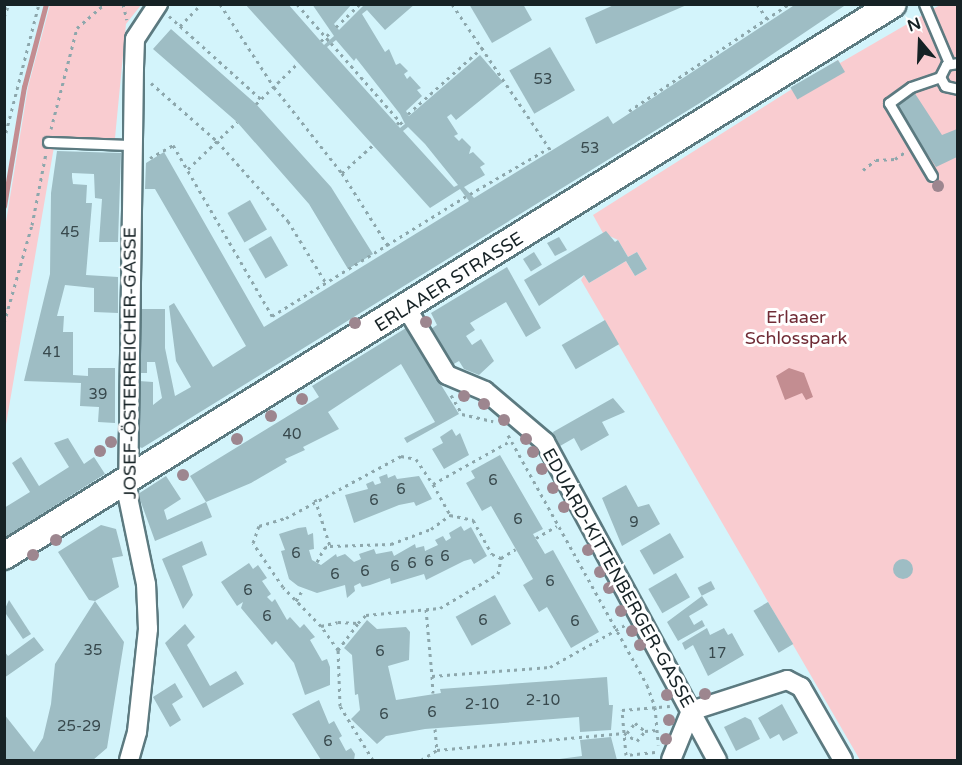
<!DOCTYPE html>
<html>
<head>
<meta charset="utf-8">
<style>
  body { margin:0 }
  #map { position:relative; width:962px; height:765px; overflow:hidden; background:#d3f4fb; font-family:"Varela Round",sans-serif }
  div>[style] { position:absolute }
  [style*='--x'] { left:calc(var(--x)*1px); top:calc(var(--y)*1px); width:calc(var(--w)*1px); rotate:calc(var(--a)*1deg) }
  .green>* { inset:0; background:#f9ccd0 }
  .water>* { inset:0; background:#c38d91 }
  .stream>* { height:5px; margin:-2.5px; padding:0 2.5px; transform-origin:2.5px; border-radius:2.5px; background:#c38d91 }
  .building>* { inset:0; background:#9ebdc4; transform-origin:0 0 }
  .round { border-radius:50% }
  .path>* { height:3px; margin-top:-1.5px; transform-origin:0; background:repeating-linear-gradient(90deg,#8da7ac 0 3px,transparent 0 7.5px) }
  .roads { filter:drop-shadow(2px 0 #5c7a80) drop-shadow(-2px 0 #5c7a80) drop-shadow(0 2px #5c7a80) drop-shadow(0 -2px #5c7a80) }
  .lane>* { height:9px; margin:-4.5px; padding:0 4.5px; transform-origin:4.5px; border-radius:4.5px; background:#fff }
  .street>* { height:18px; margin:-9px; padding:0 9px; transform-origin:9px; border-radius:9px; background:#fff }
  .secondary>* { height:26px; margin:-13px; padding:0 13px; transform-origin:13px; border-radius:13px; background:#fff }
  .trees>* { width:12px; height:12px; margin:-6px; border-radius:50%; background:#9d868f }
  span { translate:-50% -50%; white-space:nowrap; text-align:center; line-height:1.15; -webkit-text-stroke:6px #fff; paint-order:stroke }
  .number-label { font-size:15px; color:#38494d }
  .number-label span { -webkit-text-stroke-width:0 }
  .street-label { font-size:18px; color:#162225 }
  .park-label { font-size:18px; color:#702c36 }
  .frame { position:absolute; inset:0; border:6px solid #162225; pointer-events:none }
  .north { position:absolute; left:890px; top:12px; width:60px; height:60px; -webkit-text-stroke:4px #fff; paint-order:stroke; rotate:341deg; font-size:16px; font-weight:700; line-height:24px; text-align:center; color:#162225 }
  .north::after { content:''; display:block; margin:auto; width:21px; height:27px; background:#162225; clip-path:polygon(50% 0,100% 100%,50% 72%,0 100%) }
</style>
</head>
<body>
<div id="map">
  <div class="green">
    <div style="clip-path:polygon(50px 5px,141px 5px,126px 24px,115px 138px,55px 141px,5px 430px,5px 228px,28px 87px)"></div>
    <div style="clip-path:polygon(940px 5px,957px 5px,957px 760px,860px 760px,581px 280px,584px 275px,589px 283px,626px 261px,635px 276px,647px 269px,637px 252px,628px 257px,618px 240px,603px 233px,593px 215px,838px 60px,840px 63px)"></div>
  </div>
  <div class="water">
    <div style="clip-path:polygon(789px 368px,804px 373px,813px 397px,806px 400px,802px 393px,785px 400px,776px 376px)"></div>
  </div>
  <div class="stream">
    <div style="--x:4;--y:206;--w:121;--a:-80.5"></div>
    <div style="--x:24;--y:87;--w:86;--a:-75.2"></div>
  </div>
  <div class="building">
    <div style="clip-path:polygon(evenodd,245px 4px,288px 4px,324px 45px,334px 36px,312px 4px,352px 4px,334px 24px,339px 30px,365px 4px,415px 4px,385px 30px,367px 10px,362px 14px,385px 52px,389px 49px,396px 65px,400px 63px,408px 71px,404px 74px,407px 79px,410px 76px,421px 88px,417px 90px,422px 96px,406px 111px,409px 116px,480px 55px,503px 82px,456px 120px,451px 114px,447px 117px,458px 134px,454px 136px,459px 141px,462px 138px,471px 147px,469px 154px,473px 152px,485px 164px,480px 167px,485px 175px,464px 187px,474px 198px,608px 116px,613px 124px,796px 4px,847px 4px,703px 101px,142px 448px,137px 446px,139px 381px,153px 382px,153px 405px,162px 398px,155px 362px,147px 362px,147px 373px,139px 373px,140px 309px,165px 309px,165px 348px,175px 396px,191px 387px,176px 361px,169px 306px,174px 303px,213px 367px,246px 346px,155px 189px,145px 189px,146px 163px,164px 152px,264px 327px,469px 201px,460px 189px,430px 208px,245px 4px,336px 40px,354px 61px,356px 58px,400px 114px,405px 124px,400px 128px,327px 47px,336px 40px,245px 4px,408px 127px,425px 144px,458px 185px,454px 187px,403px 131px,408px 127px)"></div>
    <div style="clip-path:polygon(469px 4px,523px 4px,532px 20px,492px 43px)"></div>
    <div style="clip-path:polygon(616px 4px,689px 4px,596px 44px,585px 18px)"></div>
    <div style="clip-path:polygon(171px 29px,256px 104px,331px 187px,373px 254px,348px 269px,309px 204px,237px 122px,153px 49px)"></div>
    <div style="left:550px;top:47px;width:50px;height:47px;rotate:60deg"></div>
    <div style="left:838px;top:60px;width:14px;height:55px;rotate:60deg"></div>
    <div style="clip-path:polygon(914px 92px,942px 135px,957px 129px,957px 157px,936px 167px,895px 105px)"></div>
    <div style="clip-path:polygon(57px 151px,121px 153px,118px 242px,99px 242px,102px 199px,95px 198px,94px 174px,72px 173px,72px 177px,73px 184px,87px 185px,86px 203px,92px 203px,86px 275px,118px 277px,118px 313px,94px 312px,94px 288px,65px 285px,57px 316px,64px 316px,63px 332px,73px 332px,73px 375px,88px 376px,88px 368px,115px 368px,115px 423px,98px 422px,99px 407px,80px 406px,81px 383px,24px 381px,50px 274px,51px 193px)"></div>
    <div style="left:250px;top:200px;width:34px;height:26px;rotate:60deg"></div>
    <div style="clip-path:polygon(606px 231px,615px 242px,618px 240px,628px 257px,637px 252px,647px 269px,635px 276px,626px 261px,589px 283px,584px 275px,539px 306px,524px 280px)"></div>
    <div style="left:271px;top:236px;width:34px;height:26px;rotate:60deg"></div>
    <div style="clip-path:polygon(559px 237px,567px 250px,555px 256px,547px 243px)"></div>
    <div style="left:534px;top:252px;width:15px;height:13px;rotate:58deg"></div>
    <div style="clip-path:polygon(507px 267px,541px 328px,526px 337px,506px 302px,470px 323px,475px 330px,466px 336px,472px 345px,481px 339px,494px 361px,479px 375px,464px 369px,459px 361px,452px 365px,431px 329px,437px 325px,431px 313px)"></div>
    <div style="left:605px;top:320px;width:28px;height:50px;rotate:60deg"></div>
    <div style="clip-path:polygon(406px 328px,459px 414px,407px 443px,404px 438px,435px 422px,401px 364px,328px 412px,339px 429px,303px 447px,305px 450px,285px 459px,287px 462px,251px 483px,206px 502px,190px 476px,319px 397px,312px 386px)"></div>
    <div style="clip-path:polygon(613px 398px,625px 412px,602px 422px,609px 435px,581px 451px,574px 438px,560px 446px,553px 432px)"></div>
    <div style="clip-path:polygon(452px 429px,456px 436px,460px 433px,469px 455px,444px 469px,432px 449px,443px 443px,440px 437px)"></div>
    <div style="clip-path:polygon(68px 438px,84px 464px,94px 457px,105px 474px,4px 538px,4px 508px,30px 492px,12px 463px,21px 457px,39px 486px,69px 467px,54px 443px)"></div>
    <div style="clip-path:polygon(500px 455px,543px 529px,533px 534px,545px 554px,553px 550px,599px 632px,571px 648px,547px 607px,539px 612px,523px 585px,533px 579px,491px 506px,482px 511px,466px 483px,475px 478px,471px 471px)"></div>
    <div style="clip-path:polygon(387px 474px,388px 478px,395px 475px,397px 479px,419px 476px,432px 499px,416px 506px,414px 502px,399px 505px,354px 523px,345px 495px,368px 489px,366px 484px,373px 481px,375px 485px,381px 483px,379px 477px)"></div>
    <div style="clip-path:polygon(166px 476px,181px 499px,164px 510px,167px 520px,206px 502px,212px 517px,155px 541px,138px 494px)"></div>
    <div style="clip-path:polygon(626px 485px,638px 507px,649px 504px,660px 524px,622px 546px,602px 498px)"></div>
    <div style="clip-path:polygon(101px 525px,116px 529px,123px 556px,112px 558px,119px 587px,95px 601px,89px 600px,58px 552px)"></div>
    <div style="clip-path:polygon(461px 526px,464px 531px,471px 527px,487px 556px,474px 564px,471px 559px,464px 561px,426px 580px,424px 574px,391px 584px,390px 578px,370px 585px,362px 587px,360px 583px,354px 586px,355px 591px,347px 598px,345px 585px,317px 593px,298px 586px,289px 579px,281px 551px,285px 550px,279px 534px,298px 528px,306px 527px,308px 535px,313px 533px,314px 549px,309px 550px,312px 560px,321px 565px,336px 554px,337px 557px,345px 554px,354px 562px,361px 559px,359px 554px,374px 549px,376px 554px,392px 551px,394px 556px,415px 544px,416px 548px,424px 546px,425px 551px,438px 545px,435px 540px,443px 536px,446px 541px,451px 538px,449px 533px)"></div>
    <div style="left:670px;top:533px;width:28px;height:35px;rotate:60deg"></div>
    <div style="clip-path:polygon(202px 541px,207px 555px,182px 566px,193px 595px,183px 609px,162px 559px)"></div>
    <div class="round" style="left:893px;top:559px;width:20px;height:20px"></div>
    <div style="clip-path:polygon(249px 563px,253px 569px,258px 565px,267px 578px,262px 581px,271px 594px,267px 597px,272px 602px,275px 599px,287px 620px,290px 617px,300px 628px,304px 624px,315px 637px,310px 640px,322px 661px,327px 659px,330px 667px,330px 685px,305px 695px,294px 663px,276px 641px,272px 645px,241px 608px,243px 602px,237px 606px,221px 582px)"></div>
    <div style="left:676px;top:573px;width:28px;height:32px;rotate:60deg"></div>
    <div style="left:711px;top:581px;width:9px;height:15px;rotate:63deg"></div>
    <div style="left:495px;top:595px;width:33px;height:45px;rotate:61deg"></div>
    <div style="clip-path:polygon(702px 596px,708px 605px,689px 616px,694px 625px,702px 620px,705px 626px,678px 641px,667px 622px)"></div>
    <div style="clip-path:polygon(9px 600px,31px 634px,23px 639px,4px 611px)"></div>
    <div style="clip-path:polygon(95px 601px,124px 642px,107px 748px,93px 760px,4px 760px,4px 714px,34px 752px,43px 738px,51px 704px,55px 664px)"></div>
    <div style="left:768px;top:602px;width:49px;height:17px;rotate:59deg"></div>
    <div style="clip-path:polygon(367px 620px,377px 629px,406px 627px,410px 632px,409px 660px,388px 666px,396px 700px,441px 693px,440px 689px,607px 677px,609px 705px,613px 705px,611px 730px,580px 732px,579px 717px,425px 729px,386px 736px,377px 744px,351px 719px,360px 710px,358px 694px,355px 695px,352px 655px,344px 648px)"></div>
    <div style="clip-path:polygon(185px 624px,195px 637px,187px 645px,210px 686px,236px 671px,244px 684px,203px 708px,165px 643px)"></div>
    <div style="clip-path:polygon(707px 628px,710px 635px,724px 628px,728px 635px,732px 633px,744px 655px,708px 676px,693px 645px,685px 650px,682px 643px)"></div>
    <div style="clip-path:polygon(34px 637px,44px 650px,4px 678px,4px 651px,8px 656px)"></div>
    <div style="clip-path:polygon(175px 683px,183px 697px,172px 704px,181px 720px,170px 727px,153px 697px)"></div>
    <div style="clip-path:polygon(319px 700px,329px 724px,334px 721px,342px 736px,339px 738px,346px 751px,351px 748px,355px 754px,354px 760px,321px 760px,292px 714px)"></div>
    <div style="clip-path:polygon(782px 704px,798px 733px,783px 741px,779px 734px,770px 739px,758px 718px)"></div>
    <div style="clip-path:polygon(745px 717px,751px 720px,760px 739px,736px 751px,724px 727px)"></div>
    <div style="clip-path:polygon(611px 737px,617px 760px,552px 760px,582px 756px,580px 740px)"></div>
  </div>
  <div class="path">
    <div style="--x:123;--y:4;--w:16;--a:76"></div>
    <div style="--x:220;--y:4;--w:99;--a:57"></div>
    <div style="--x:274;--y:87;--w:110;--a:51.7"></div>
    <div style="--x:342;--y:173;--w:90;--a:57.7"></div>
    <div style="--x:297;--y:4;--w:49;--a:49.1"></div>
    <div style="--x:452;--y:4;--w:177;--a:56"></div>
    <div style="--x:757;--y:4;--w:22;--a:56"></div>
    <div style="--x:169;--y:16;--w:124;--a:42.1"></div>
    <div style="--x:4;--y:17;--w:14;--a:-69"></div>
    <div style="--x:180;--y:26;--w:30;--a:-46"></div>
    <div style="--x:336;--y:27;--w:33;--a:-44"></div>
    <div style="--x:321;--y:41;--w:12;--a:-42"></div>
    <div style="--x:331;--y:43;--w:109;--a:48.7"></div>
    <div style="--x:151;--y:83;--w:88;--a:41.3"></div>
    <div style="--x:217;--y:141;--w:107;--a:48.4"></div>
    <div style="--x:288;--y:221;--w:73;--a:58.5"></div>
    <div style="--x:256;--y:104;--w:59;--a:-44.3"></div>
    <div style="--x:629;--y:111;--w:192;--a:-33.8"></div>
    <div style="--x:408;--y:114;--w:101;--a:-41.8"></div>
    <div style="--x:397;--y:124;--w:6;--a:-39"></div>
    <div style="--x:51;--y:129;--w:104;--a:-75.6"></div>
    <div style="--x:77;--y:28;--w:37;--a:-41"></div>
    <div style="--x:4;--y:140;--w:140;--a:-75.6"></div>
    <div style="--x:150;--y:158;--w:26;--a:-29"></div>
    <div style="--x:173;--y:145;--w:198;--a:59.9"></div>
    <div style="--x:272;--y:316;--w:228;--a:-31.7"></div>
    <div style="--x:188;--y:169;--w:68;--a:-43.8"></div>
    <div style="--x:863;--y:170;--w:16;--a:-38"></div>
    <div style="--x:876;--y:160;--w:19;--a:-3"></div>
    <div style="--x:895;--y:159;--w:11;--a:-34"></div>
    <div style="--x:342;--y:173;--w:42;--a:-42.1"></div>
    <div style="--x:470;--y:194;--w:91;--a:-30.2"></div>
    <div style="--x:4;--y:323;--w:102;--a:-74.1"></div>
    <div style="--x:32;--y:225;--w:73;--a:-79"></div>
    <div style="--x:451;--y:395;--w:22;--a:60"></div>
    <div style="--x:462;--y:414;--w:32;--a:13"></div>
    <div style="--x:508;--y:435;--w:286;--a:60.9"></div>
    <div style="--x:647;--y:685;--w:23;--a:70"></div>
    <div style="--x:655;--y:707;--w:38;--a:85"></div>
    <div style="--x:433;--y:484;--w:35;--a:61"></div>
    <div style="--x:450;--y:515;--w:24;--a:12"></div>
    <div style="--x:473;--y:520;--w:39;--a:61"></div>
    <div style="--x:492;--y:554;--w:10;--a:24"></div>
    <div style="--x:315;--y:499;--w:49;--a:72.3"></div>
    <div style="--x:330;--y:546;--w:61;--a:-1.9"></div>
    <div style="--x:391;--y:544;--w:43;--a:-20.6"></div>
    <div style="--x:431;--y:529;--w:24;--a:-36"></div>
    <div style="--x:536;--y:538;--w:24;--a:-30"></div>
    <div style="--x:501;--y:558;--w:17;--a:-31"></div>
    <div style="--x:317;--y:562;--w:16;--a:-63"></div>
    <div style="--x:324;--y:548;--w:6;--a:-18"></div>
    <div style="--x:296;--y:601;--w:14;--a:-60"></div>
    <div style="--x:426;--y:609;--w:67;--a:84.9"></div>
    <div style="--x:432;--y:676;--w:118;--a:-4.4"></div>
    <div style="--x:550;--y:667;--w:86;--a:-29.2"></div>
    <div style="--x:321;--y:626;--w:54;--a:-134.3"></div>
    <div style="--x:283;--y:587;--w:53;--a:-124.3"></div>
    <div style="--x:253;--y:543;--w:18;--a:-71"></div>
    <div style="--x:259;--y:526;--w:28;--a:-17"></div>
    <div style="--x:286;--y:518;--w:131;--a:-28.3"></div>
    <div style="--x:401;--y:456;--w:15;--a:11"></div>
    <div style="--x:416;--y:459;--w:30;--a:56"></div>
    <div style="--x:433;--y:484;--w:90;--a:-29.1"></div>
    <div style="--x:338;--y:650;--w:34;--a:-53"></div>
    <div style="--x:432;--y:676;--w:17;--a:87"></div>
    <div style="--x:435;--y:729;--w:21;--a:85"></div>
    <div style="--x:627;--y:733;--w:13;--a:-51"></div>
    <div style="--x:635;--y:723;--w:13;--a:39"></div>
    <div style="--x:655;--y:752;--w:29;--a:174"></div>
    <div style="--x:626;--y:755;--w:45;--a:-95.1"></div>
    <div style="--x:622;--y:710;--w:48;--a:-4.8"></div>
    <div style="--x:373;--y:760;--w:63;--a:-121.4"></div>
    <div style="--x:340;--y:706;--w:56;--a:-92"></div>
    <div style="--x:338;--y:650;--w:29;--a:-125"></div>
    <div style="--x:321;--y:626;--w:17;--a:-13"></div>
    <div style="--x:338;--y:622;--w:20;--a:3"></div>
    <div style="--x:358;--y:623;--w:11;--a:-45"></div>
    <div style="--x:366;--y:615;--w:74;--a:-5.4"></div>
    <div style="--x:440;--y:608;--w:67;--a:-30.4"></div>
    <div style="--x:498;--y:574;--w:16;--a:-79"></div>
    <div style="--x:421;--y:760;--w:19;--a:-32"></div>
    <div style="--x:437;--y:750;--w:188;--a:-5.2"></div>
    <div style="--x:624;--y:733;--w:15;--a:32"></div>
    <div style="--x:637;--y:741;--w:13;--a:-51"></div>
    <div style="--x:645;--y:731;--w:12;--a:-5"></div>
  </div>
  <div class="roads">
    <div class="lane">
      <div style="--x:924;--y:4;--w:64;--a:67"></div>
      <div style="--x:958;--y:63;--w:12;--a:171"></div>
      <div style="--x:946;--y:65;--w:13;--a:117"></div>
      <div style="--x:940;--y:77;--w:10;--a:61"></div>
      <div style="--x:945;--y:86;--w:13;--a:13"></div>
      <div style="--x:48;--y:142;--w:83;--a:2.1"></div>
      <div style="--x:932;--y:176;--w:85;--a:-120.5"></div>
      <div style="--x:889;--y:103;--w:27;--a:-36"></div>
      <div style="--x:911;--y:87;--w:31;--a:-19"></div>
    </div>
    <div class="street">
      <div style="--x:407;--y:309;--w:77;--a:58.8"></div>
      <div style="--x:447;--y:375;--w:41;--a:22.8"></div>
      <div style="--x:485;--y:391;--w:79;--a:40.4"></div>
      <div style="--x:545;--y:442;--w:362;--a:61.6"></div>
      <div style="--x:691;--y:711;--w:101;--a:-17.9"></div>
      <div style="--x:787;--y:680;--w:16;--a:27"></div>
      <div style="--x:801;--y:687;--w:84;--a:60.1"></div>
      <div style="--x:129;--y:760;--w:29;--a:-74"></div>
      <div style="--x:137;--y:732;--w:104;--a:-83.9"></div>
      <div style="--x:148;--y:629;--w:45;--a:-92.5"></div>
      <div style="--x:146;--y:584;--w:89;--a:-101.7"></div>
      <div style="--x:128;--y:497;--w:429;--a:-89.2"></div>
      <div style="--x:134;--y:68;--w:29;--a:-88"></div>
      <div style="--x:135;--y:39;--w:42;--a:-56.7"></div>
      <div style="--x:671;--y:760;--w:53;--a:-67.8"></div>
    </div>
    <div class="secondary">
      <div style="--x:4;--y:556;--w:1046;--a:-31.84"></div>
    </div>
  </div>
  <div class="trees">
    <div style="left:938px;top:186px"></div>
    <div style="left:426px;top:322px"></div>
    <div style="left:355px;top:323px"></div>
    <div style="left:464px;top:396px"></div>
    <div style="left:302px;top:399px"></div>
    <div style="left:484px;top:404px"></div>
    <div style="left:271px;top:416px"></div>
    <div style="left:504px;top:420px"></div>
    <div style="left:237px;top:439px"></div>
    <div style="left:526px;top:439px"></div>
    <div style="left:111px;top:442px"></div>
    <div style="left:100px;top:451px"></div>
    <div style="left:533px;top:452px"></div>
    <div style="left:542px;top:469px"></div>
    <div style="left:183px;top:475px"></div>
    <div style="left:553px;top:488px"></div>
    <div style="left:564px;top:507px"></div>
    <div style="left:56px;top:540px"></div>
    <div style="left:588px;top:550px"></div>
    <div style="left:33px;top:555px"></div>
    <div style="left:600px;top:572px"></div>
    <div style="left:609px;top:588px"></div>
    <div style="left:621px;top:611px"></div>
    <div style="left:632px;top:631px"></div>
    <div style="left:640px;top:645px"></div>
    <div style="left:705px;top:694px"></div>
    <div style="left:667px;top:695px"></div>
    <div style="left:669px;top:720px"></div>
    <div style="left:666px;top:739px"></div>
  </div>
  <div class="number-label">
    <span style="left:543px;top:80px">53</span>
    <span style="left:590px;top:149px">53</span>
    <span style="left:70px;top:233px">45</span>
    <span style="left:52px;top:353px">41</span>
    <span style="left:98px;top:395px">39</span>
    <span style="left:292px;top:435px">40</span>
    <span style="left:493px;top:481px">6</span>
    <span style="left:401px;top:490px">6</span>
    <span style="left:374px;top:501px">6</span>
    <span style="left:518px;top:520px">6</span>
    <span style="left:634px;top:523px">9</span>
    <span style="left:296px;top:554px">6</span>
    <span style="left:445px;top:557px">6</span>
    <span style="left:429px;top:562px">6</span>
    <span style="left:412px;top:564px">6</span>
    <span style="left:395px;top:567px">6</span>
    <span style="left:365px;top:572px">6</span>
    <span style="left:335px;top:575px">6</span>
    <span style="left:550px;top:582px">6</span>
    <span style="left:248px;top:591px">6</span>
    <span style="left:267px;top:617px">6</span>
    <span style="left:483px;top:621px">6</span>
    <span style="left:575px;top:622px">6</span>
    <span style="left:93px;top:651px">35</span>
    <span style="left:380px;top:652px">6</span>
    <span style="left:717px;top:654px">17</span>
    <span style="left:543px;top:701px">2-10</span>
    <span style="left:482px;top:705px">2-10</span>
    <span style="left:432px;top:713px">6</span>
    <span style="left:384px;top:715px">6</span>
    <span style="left:79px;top:727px">25-29</span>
    <span style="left:328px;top:742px">6</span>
  </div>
  <div class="street-label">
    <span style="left:449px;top:282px;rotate:-32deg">ERLAAER STRASSE</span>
    <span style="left:130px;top:363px;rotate:-90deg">JOSEF-ÖSTERREICHER-GASSE</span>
    <span style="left:618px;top:578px;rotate:61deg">EDUARD-KITTENBERGER-GASSE</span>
  </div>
  <div class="park-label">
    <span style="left:796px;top:328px">Erlaaer<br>Schlosspark</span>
  </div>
  <div class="frame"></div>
  <div class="north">N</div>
</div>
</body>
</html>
